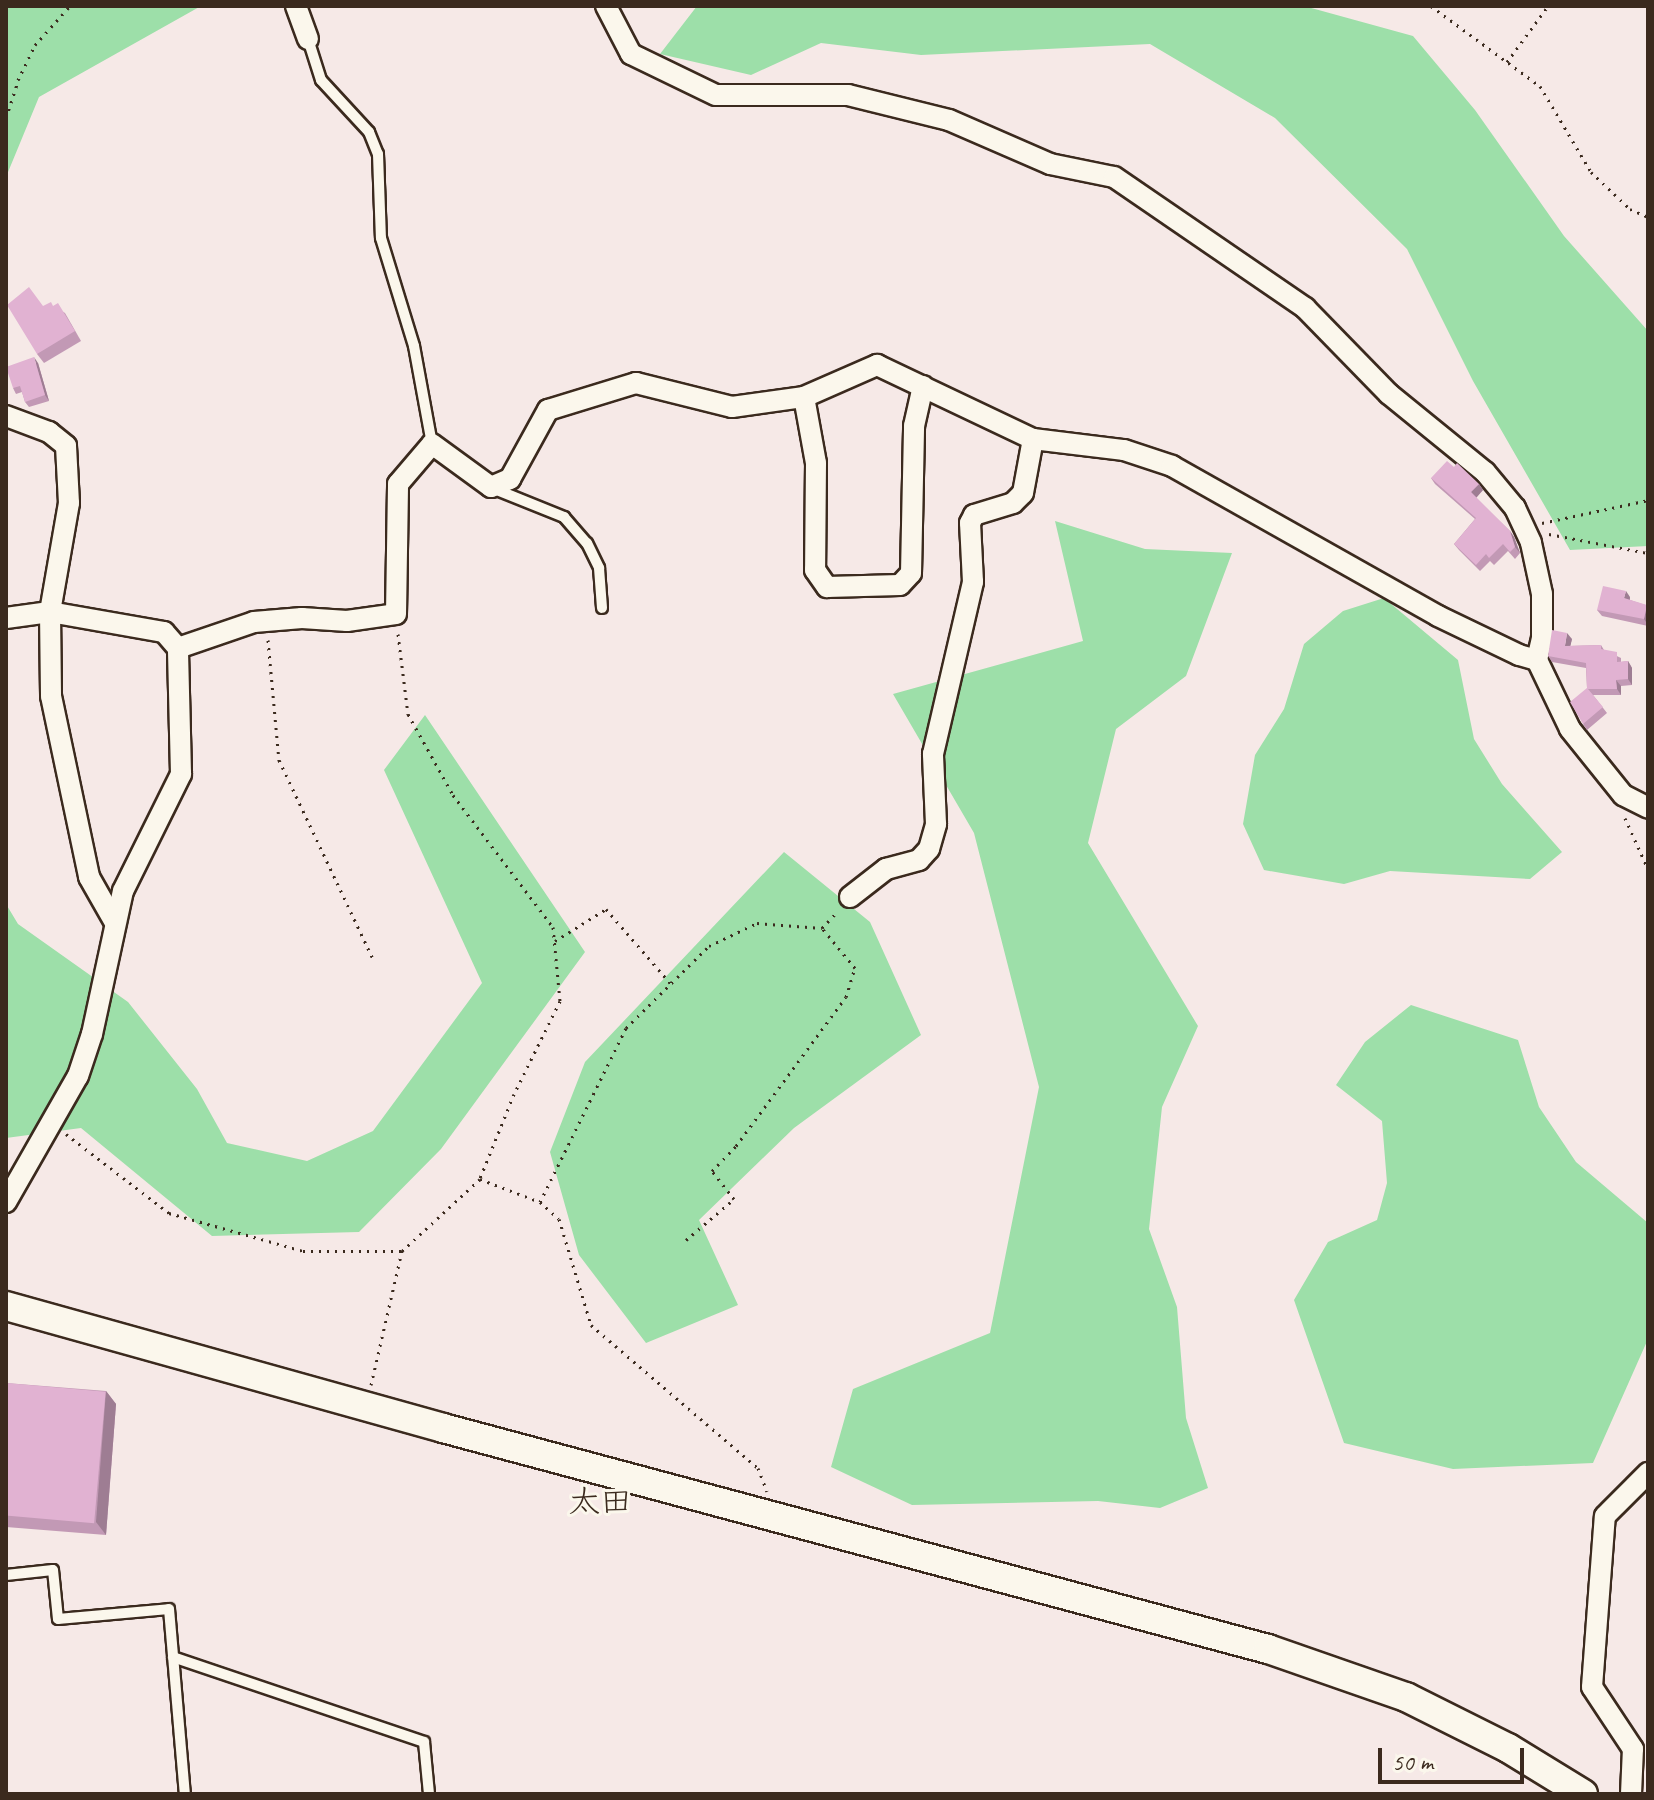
<!DOCTYPE html>
<html>
<head>
<meta charset="utf-8">
<style>
  body { margin:0 }
  #map { position:relative; width:1654px; height:1800px; overflow:hidden; background:#f6e9e7; font-family:Caveat,"Klee One",sans-serif }
  div>[style] { position:absolute }
  [style*='--x'] { left:calc(var(--x)*1px); top:calc(var(--y)*1px); width:calc(var(--w)*1px); rotate:calc(var(--a)*1deg) }
  .green>* { inset:0; background:#9ddfa9 }
  .path>* { height:3px; margin-top:-1.5px; transform-origin:0; background:repeating-linear-gradient(90deg,#3b2a1e 0 2px,transparent 0 8px) }
  .roads { filter:drop-shadow(2px 0 #3b2a1e) drop-shadow(-2px 0 #3b2a1e) drop-shadow(0 2px #3b2a1e) drop-shadow(0 -2px #3b2a1e) }
  .lane>* { height:10px; margin:-5px; padding:0 5px; transform-origin:5px; border-radius:5px; background:#fbf7ec }
  .street>* { height:20px; margin:-10px; padding:0 10px; transform-origin:10px; border-radius:10px; background:#fbf7ec }
  .secondary>* { height:28px; margin:-14px; padding:0 14px; transform-origin:14px; border-radius:14px; background:#fbf7ec }
  .wall>* { inset:0; background:#c299b5 }
  .shaded-wall>* { inset:0; background:#9e7d93 }
  .building>* { inset:0; background:#e1b2d2; transform-origin:0 0 }
  span { translate:-50% -50%; white-space:nowrap; text-align:center; line-height:1.15; -webkit-text-stroke:6px #fbf7ec; paint-order:stroke }
  .quarter-label { font-size:32px; color:#3b2a1e }
  .frame { position:absolute; inset:0; border:8px solid #3b2a1e; pointer-events:none }
  .scale { position:absolute; left:1378px; top:1748px; width:146px; height:36px; box-sizing:border-box; border:4px solid #3b2a1e; border-top:0; padding-left:10px; font-size:24px; line-height:28px; white-space:nowrap; color:#3b2a1e; -webkit-text-stroke:6px #fbf7ec; paint-order:stroke }
</style>
</head>
<body>
<div id="map">
  <div class="green">
    <div style="clip-path:polygon(6px 6px,201px 6px,39px 97px,6px 177px)"></div>
    <div style="clip-path:polygon(697px 6px,1304px 6px,1413px 36px,1475px 110px,1564px 236px,1648px 331px,1648px 546px,1570px 550px,1473px 381px,1407px 249px,1275px 118px,1150px 44px,921px 55px,821px 43px,751px 75px,660px 54px)"></div>
    <div style="clip-path:polygon(1055px 521px,1145px 549px,1232px 553px,1186px 676px,1116px 729px,1088px 843px,1198px 1026px,1162px 1107px,1149px 1229px,1177px 1307px,1186px 1418px,1208px 1488px,1160px 1508px,1098px 1501px,912px 1505px,831px 1467px,853px 1389px,990px 1333px,1039px 1087px,974px 833px,893px 694px,1083px 641px)"></div>
    <div style="clip-path:polygon(1384px 598px,1458px 660px,1474px 739px,1502px 784px,1562px 852px,1530px 879px,1390px 871px,1344px 884px,1264px 870px,1243px 824px,1255px 755px,1284px 709px,1304px 644px,1343px 611px)"></div>
    <div style="clip-path:polygon(425px 715px,585px 952px,441px 1149px,359px 1232px,212px 1236px,81px 1128px,6px 1138px,6px 904px,18px 924px,128px 1002px,197px 1089px,227px 1143px,307px 1161px,373px 1131px,482px 983px,384px 770px)"></div>
    <div style="clip-path:polygon(784px 852px,870px 922px,921px 1035px,794px 1128px,699px 1220px,738px 1305px,646px 1343px,579px 1255px,550px 1152px,585px 1062px)"></div>
    <div style="clip-path:polygon(1411px 1005px,1518px 1040px,1539px 1107px,1576px 1162px,1648px 1223px,1648px 1339px,1593px 1463px,1453px 1469px,1344px 1443px,1294px 1300px,1328px 1242px,1377px 1220px,1387px 1183px,1382px 1121px,1336px 1085px,1365px 1042px)"></div>
  </div>
  <div class="path">
    <div style="--x:1431;--y:6;--w:135;--a:36.3"></div>
    <div style="--x:1540;--y:86;--w:100;--a:59.3"></div>
    <div style="--x:1591;--y:172;--w:54;--a:43.5"></div>
    <div style="--x:1630;--y:209;--w:20;--a:24"></div>
    <div style="--x:1507;--y:62;--w:69;--a:-53.8"></div>
    <div style="--x:6;--y:118;--w:40;--a:-72"></div>
    <div style="--x:18;--y:80;--w:39;--a:-64"></div>
    <div style="--x:35;--y:45;--w:52;--a:-48.1"></div>
    <div style="--x:1542;--y:523;--w:108;--a:-12.2"></div>
    <div style="--x:1549;--y:534;--w:101;--a:10.9"></div>
    <div style="--x:398;--y:634;--w:81;--a:82.9"></div>
    <div style="--x:408;--y:714;--w:93;--a:60.9"></div>
    <div style="--x:453;--y:795;--w:166;--a:52.9"></div>
    <div style="--x:553;--y:927;--w:74;--a:84.6"></div>
    <div style="--x:560;--y:1001;--w:104;--a:116.3"></div>
    <div style="--x:514;--y:1094;--w:91;--a:112"></div>
    <div style="--x:268;--y:640;--w:121;--a:84.8"></div>
    <div style="--x:279;--y:760;--w:218;--a:64.7"></div>
    <div style="--x:1625;--y:818;--w:56;--a:65.7"></div>
    <div style="--x:555;--y:941;--w:60;--a:-32.1"></div>
    <div style="--x:606;--y:909;--w:99;--a:49.1"></div>
    <div style="--x:66;--y:1134;--w:130;--a:37.5"></div>
    <div style="--x:169;--y:1213;--w:139;--a:15.8"></div>
    <div style="--x:303;--y:1251;--w:99;--a:0"></div>
    <div style="--x:540;--y:1202;--w:25;--a:42"></div>
    <div style="--x:559;--y:1219;--w:111;--a:73.2"></div>
    <div style="--x:591;--y:1325;--w:220;--a:40.6"></div>
    <div style="--x:758;--y:1468;--w:25;--a:69"></div>
    <div style="--x:686;--y:1240;--w:63;--a:-40.5"></div>
    <div style="--x:734;--y:1199;--w:36;--a:-128"></div>
    <div style="--x:712;--y:1171;--w:35;--a:-46"></div>
    <div style="--x:736;--y:1146;--w:185;--a:-53.6"></div>
    <div style="--x:846;--y:997;--w:30;--a:-73"></div>
    <div style="--x:855;--y:968;--w:52;--a:-129.5"></div>
    <div style="--x:822;--y:928;--w:22;--a:-47"></div>
    <div style="--x:371;--y:1385;--w:138;--a:-77"></div>
    <div style="--x:402;--y:1251;--w:106;--a:-42.7"></div>
    <div style="--x:480;--y:1179;--w:64;--a:21"></div>
    <div style="--x:540;--y:1202;--w:194;--a:-63.7"></div>
    <div style="--x:626;--y:1028;--w:117;--a:-44.7"></div>
    <div style="--x:709;--y:946;--w:53;--a:-25.6"></div>
    <div style="--x:757;--y:923;--w:65;--a:4.4"></div>
  </div>
  <div class="roads">
    <div class="lane">
      <div style="--x:308;--y:39;--w:43;--a:72.4"></div>
      <div style="--x:321;--y:80;--w:71;--a:47.3"></div>
      <div style="--x:369;--y:132;--w:24;--a:68"></div>
      <div style="--x:378;--y:154;--w:84;--a:88"></div>
      <div style="--x:381;--y:238;--w:113;--a:73"></div>
      <div style="--x:414;--y:346;--w:100;--a:79.6"></div>
      <div style="--x:492;--y:488;--w:78;--a:21.9"></div>
      <div style="--x:564;--y:517;--w:35;--a:49"></div>
      <div style="--x:587;--y:543;--w:28;--a:64"></div>
      <div style="--x:599;--y:568;--w:40;--a:85.7"></div>
      <div style="--x:6;--y:1575;--w:47;--a:-6.1"></div>
      <div style="--x:53;--y:1570;--w:49;--a:84.2"></div>
      <div style="--x:58;--y:1619;--w:111;--a:-5.1"></div>
      <div style="--x:169;--y:1609;--w:186;--a:85.1"></div>
      <div style="--x:173;--y:1657;--w:265;--a:18.7"></div>
      <div style="--x:424;--y:1742;--w:52;--a:84.5"></div>
    </div>
    <div class="street">
      <div style="--x:296;--y:6;--w:35;--a:70"></div>
      <div style="--x:606;--y:6;--w:54;--a:62.5"></div>
      <div style="--x:631;--y:54;--w:94;--a:25.8"></div>
      <div style="--x:716;--y:95;--w:132;--a:0"></div>
      <div style="--x:848;--y:95;--w:104;--a:13.9"></div>
      <div style="--x:949;--y:120;--w:110;--a:23.5"></div>
      <div style="--x:1050;--y:164;--w:65;--a:11.5"></div>
      <div style="--x:1114;--y:177;--w:232;--a:34.4"></div>
      <div style="--x:1305;--y:308;--w:120;--a:45.7"></div>
      <div style="--x:1389;--y:394;--w:124;--a:39.1"></div>
      <div style="--x:1485;--y:472;--w:47;--a:50.2"></div>
      <div style="--x:1515;--y:508;--w:38;--a:65"></div>
      <div style="--x:1531;--y:543;--w:52;--a:77.8"></div>
      <div style="--x:1542;--y:594;--w:44;--a:90"></div>
      <div style="--x:1542;--y:638;--w:23;--a:103"></div>
      <div style="--x:804;--y:397;--w:67;--a:79.7"></div>
      <div style="--x:816;--y:463;--w:107;--a:90.5"></div>
      <div style="--x:815;--y:570;--w:21;--a:55"></div>
      <div style="--x:827;--y:587;--w:73;--a:-1.6"></div>
      <div style="--x:900;--y:585;--w:16;--a:-47"></div>
      <div style="--x:911;--y:573;--w:147;--a:-88.8"></div>
      <div style="--x:914;--y:426;--w:41;--a:-77.3"></div>
      <div style="--x:6;--y:416;--w:46;--a:20.4"></div>
      <div style="--x:49;--y:432;--w:22;--a:39"></div>
      <div style="--x:66;--y:446;--w:57;--a:87"></div>
      <div style="--x:69;--y:503;--w:111;--a:99.9"></div>
      <div style="--x:50;--y:612;--w:84;--a:89.3"></div>
      <div style="--x:51;--y:696;--w:185;--a:78.1"></div>
      <div style="--x:89;--y:877;--w:51;--a:60.4"></div>
      <div style="--x:6;--y:618;--w:44;--a:-7.8"></div>
      <div style="--x:50;--y:612;--w:116;--a:10"></div>
      <div style="--x:164;--y:632;--w:21;--a:49"></div>
      <div style="--x:850;--y:897;--w:46;--a:-37.9"></div>
      <div style="--x:886;--y:869;--w:34;--a:-15"></div>
      <div style="--x:919;--y:860;--w:15;--a:-48"></div>
      <div style="--x:929;--y:849;--w:26;--a:-74"></div>
      <div style="--x:936;--y:824;--w:70;--a:-92.5"></div>
      <div style="--x:933;--y:754;--w:177;--a:-76.9"></div>
      <div style="--x:973;--y:582;--w:59;--a:-92.9"></div>
      <div style="--x:970;--y:523;--w:9;--a:-63"></div>
      <div style="--x:974;--y:515;--w:41;--a:-17.1"></div>
      <div style="--x:1013;--y:503;--w:14;--a:-45"></div>
      <div style="--x:1023;--y:493;--w:55;--a:-79.5"></div>
      <div style="--x:6;--y:1202;--w:145;--a:-60.3"></div>
      <div style="--x:78;--y:1076;--w:44;--a:-71.6"></div>
      <div style="--x:92;--y:1034;--w:146;--a:-77.8"></div>
      <div style="--x:123;--y:891;--w:131;--a:-63.6"></div>
      <div style="--x:181;--y:774;--w:126;--a:-91.4"></div>
      <div style="--x:178;--y:648;--w:80;--a:-18.9"></div>
      <div style="--x:254;--y:622;--w:48;--a:-4.8"></div>
      <div style="--x:302;--y:618;--w:45;--a:3.8"></div>
      <div style="--x:347;--y:621;--w:49;--a:-8.1"></div>
      <div style="--x:396;--y:614;--w:130;--a:-89.1"></div>
      <div style="--x:398;--y:484;--w:52;--a:-49.6"></div>
      <div style="--x:432;--y:444;--w:73;--a:36.1"></div>
      <div style="--x:491;--y:487;--w:21;--a:-23"></div>
      <div style="--x:510;--y:479;--w:79;--a:-61.2"></div>
      <div style="--x:548;--y:410;--w:92;--a:-17.1"></div>
      <div style="--x:636;--y:383;--w:99;--a:14"></div>
      <div style="--x:732;--y:407;--w:73;--a:-7.9"></div>
      <div style="--x:804;--y:397;--w:80;--a:-23.7"></div>
      <div style="--x:877;--y:365;--w:173;--a:25.4"></div>
      <div style="--x:1033;--y:439;--w:92;--a:6.9"></div>
      <div style="--x:1124;--y:450;--w:51;--a:18.4"></div>
      <div style="--x:1172;--y:466;--w:305;--a:29.4"></div>
      <div style="--x:1438;--y:616;--w:90;--a:25.7"></div>
      <div style="--x:1519;--y:655;--w:19;--a:16"></div>
      <div style="--x:1537;--y:660;--w:76;--a:64.4"></div>
      <div style="--x:1570;--y:729;--w:85;--a:51.2"></div>
      <div style="--x:1623;--y:795;--w:28;--a:27"></div>
      <div style="--x:1631;--y:1794;--w:45;--a:-87.5"></div>
      <div style="--x:1633;--y:1749;--w:74;--a:-123.5"></div>
      <div style="--x:1592;--y:1687;--w:171;--a:-85.7"></div>
      <div style="--x:1605;--y:1516;--w:61;--a:-45"></div>
    </div>
    <div class="secondary">
      <div style="--x:6;--y:1306;--w:454;--a:15.6"></div>
      <div style="--x:443;--y:1428;--w:854;--a:15"></div>
      <div style="--x:1268;--y:1649;--w:146;--a:19.2"></div>
      <div style="--x:1406;--y:1697;--w:114;--a:26.6"></div>
      <div style="--x:1508;--y:1748;--w:88;--a:31.5"></div>
    </div>
  </div>
  <div class="wall">
    <div style="clip-path:polygon(43px 306px,54px 306px,65px 313px,81px 341px,44px 363px,37px 354px)"></div>
    <div style="clip-path:polygon(38px 363px,49px 401px,29px 407px,25px 402px,22px 392px,16px 394px,13px 388px)"></div>
    <div style="clip-path:polygon(1431px 478px,1479px 484px,1483px 490px,1476px 498px,1510px 531px,1514px 537px,1520px 553px,1515px 559px,1508px 551px,1494px 565px,1490px 561px,1480px 571px,1459px 550px,1454px 544px,1475px 519px,1435px 484px)"></div>
    <div style="clip-path:polygon(1630px 597px,1630px 600px,1648px 606px,1648px 626px,1602px 616px,1597px 610px)"></div>
    <div style="clip-path:polygon(1572px 639px,1570px 646px,1601px 645px,1604px 650px,1621px 658px,1621px 662px,1628px 661px,1632px 668px,1632px 685px,1621px 686px,1621px 695px,1593px 695px,1607px 713px,1587px 730px,1583px 724px,1587px 688px,1586px 668px,1552px 662px,1548px 656px)"></div>
    <div style="clip-path:polygon(6px 1383px,106px 1391px,116px 1404px,106px 1535px,6px 1527px)"></div>
  </div>
  <div class="shaded-wall">
    <div style="clip-path:polygon(34px 357px,38px 363px,49px 401px,45px 395px)"></div>
    <div style="clip-path:polygon(1479px 484px,1483px 490px,1475px 499px,1471px 492px)"></div>
    <div style="clip-path:polygon(1510px 531px,1514px 537px,1520px 553px,1515px 547px)"></div>
    <div style="clip-path:polygon(1626px 591px,1630px 597px,1629px 605px,1624px 598px)"></div>
    <div style="clip-path:polygon(1647px 605px,1648px 606px,1648px 625px,1644px 619px)"></div>
    <div style="clip-path:polygon(1567px 633px,1572px 639px,1569px 652px,1565px 646px)"></div>
    <div style="clip-path:polygon(1628px 661px,1632px 668px,1632px 685px,1628px 679px)"></div>
    <div style="clip-path:polygon(1616px 680px,1621px 686px,1621px 695px,1617px 689px)"></div>
    <div style="clip-path:polygon(106px 1391px,116px 1404px,106px 1535px,96px 1522px)"></div>
  </div>
  <div class="building">
    <div style="clip-path:polygon(29px 287px,43px 306px,51px 302px,53px 306px,58px 303px,75px 331px,37px 354px,7px 305px)"></div>
    <div style="clip-path:polygon(34px 357px,45px 395px,25px 402px,20px 386px,13px 388px,6px 367px)"></div>
    <div style="clip-path:polygon(1447px 461px,1454px 467px,1457px 463px,1479px 484px,1471px 492px,1510px 531px,1515px 547px,1510px 552px,1503px 544px,1489px 558px,1486px 554px,1476px 565px,1454px 544px,1476px 518px,1431px 478px)"></div>
    <div style="clip-path:polygon(1603px 586px,1626px 591px,1624px 598px,1647px 605px,1644px 619px,1597px 610px)"></div>
    <div style="clip-path:polygon(1552px 630px,1567px 633px,1565px 646px,1601px 645px,1601px 649px,1617px 652px,1617px 662px,1628px 661px,1628px 679px,1616px 680px,1617px 689px,1588px 689px,1603px 707px,1583px 724px,1570px 702px,1587px 688px,1586px 663px,1548px 656px)"></div>
    <div style="left:6px;top:1383px;width:100px;height:132px;rotate:5deg"></div>
  </div>
  <div class="quarter-label">
    <span style="left:600px;top:1502px">太田</span>
  </div>
  <div class="frame"></div>
  <div class="scale">50 m</div>
</div>
</body>
</html>
